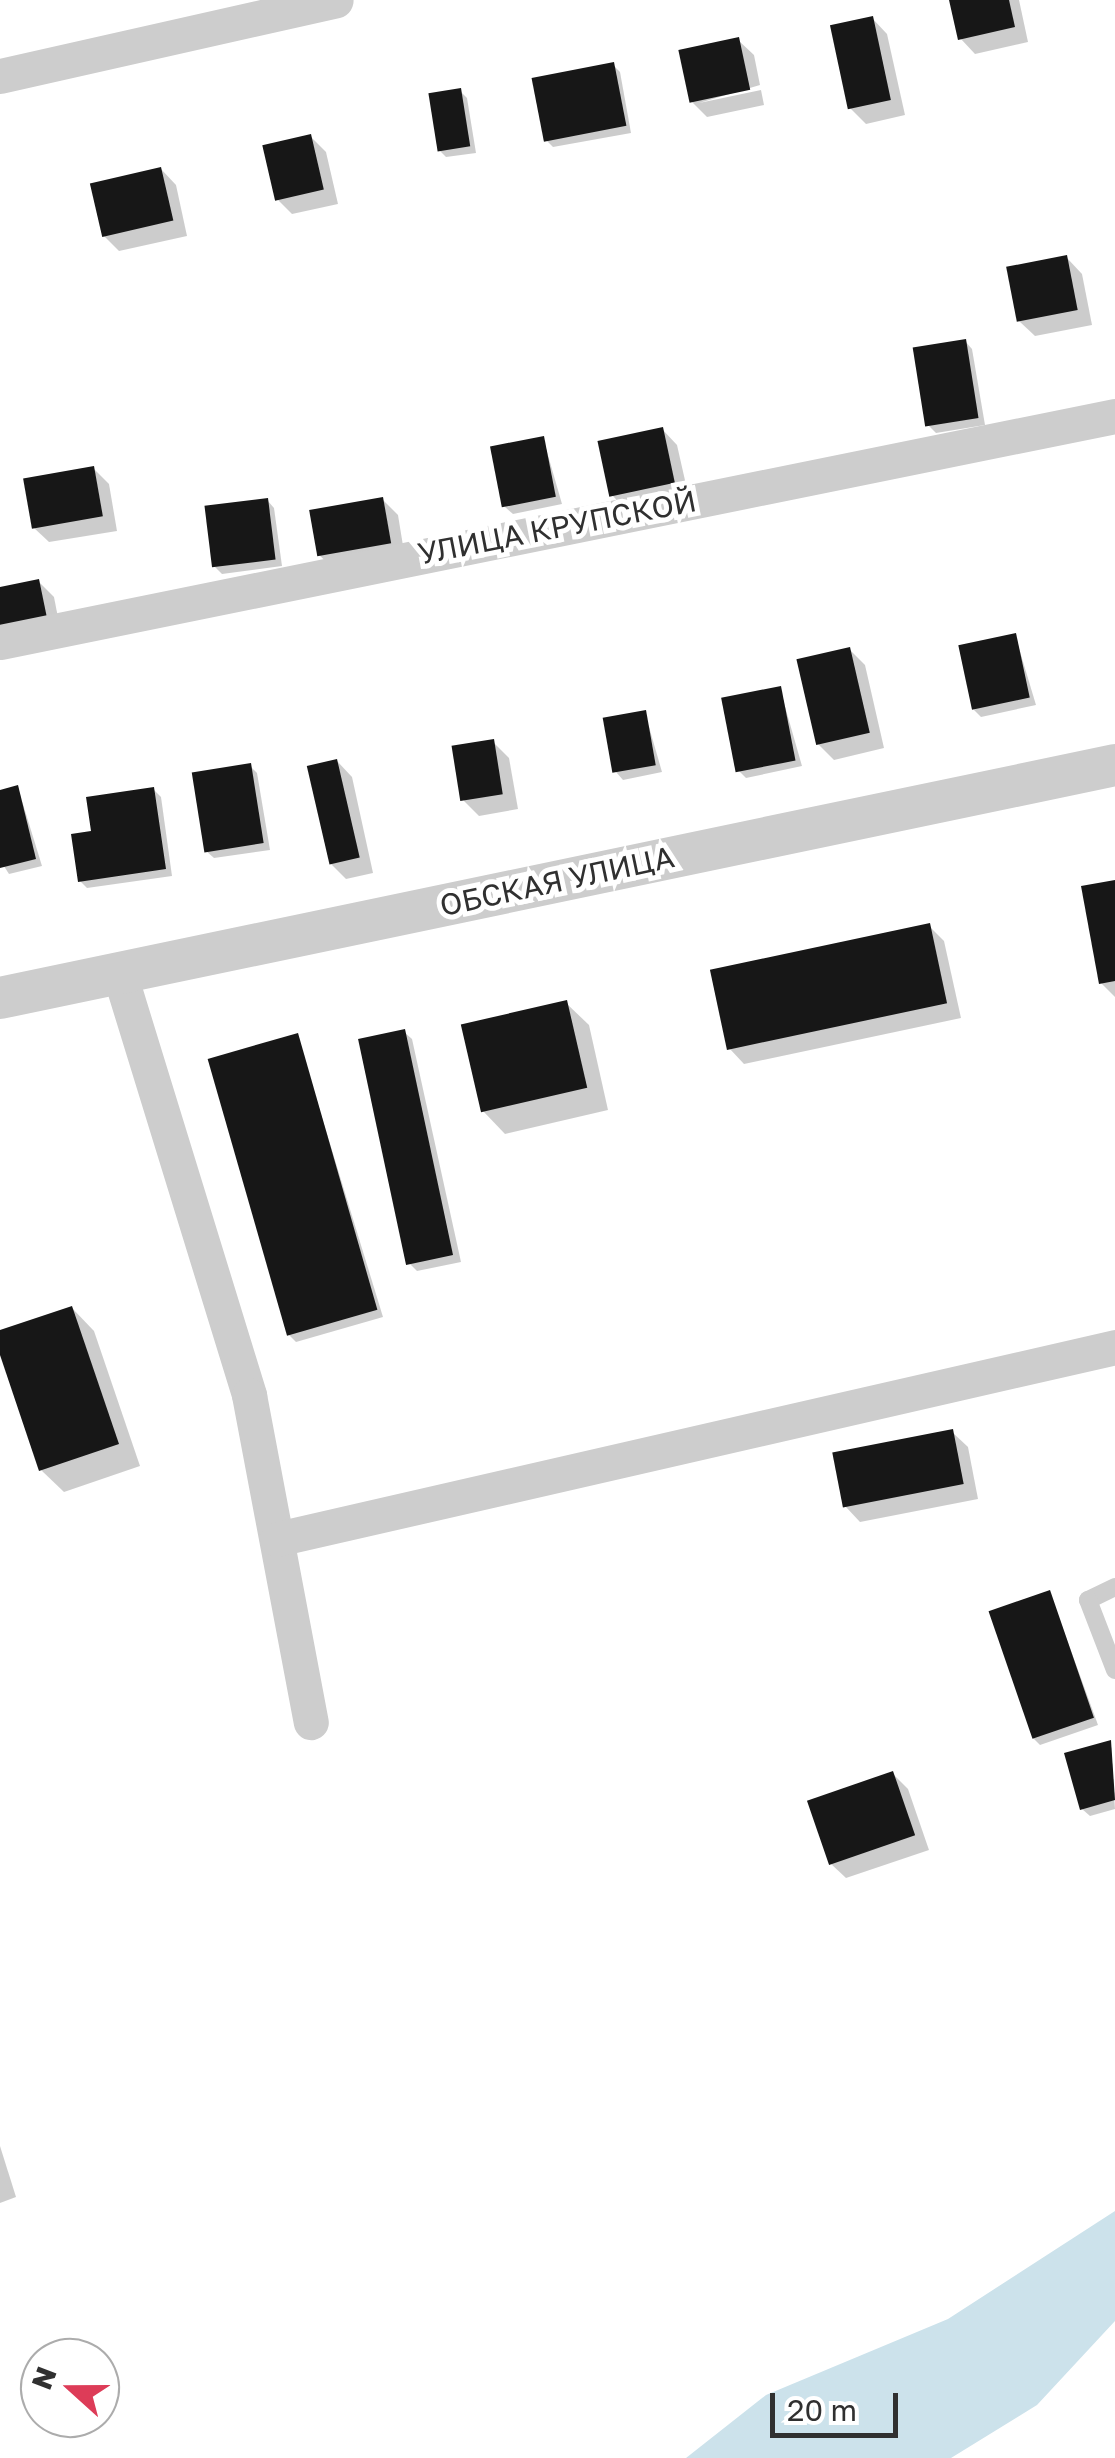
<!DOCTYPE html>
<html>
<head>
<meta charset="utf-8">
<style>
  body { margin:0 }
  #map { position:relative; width:1115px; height:2458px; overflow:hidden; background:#fff; font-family:"Golos Text",sans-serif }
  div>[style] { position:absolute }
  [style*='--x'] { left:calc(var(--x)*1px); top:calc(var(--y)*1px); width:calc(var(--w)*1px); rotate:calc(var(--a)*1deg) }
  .water>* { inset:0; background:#cce2eb }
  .shadow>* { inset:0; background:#0003 }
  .building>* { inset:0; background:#171717; transform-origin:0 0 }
  .service>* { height:18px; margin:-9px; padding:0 9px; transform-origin:9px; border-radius:9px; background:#cdcdcd }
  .minor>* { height:35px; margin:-17.5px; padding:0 17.5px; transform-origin:17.5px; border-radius:17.5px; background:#cdcdcd }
  .tertiary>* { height:42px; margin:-21px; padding:0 21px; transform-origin:21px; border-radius:21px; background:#cdcdcd }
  span { translate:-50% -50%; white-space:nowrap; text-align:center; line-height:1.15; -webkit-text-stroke:10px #fff; paint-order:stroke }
  .street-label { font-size:30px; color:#303030 }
  .north { position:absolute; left:20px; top:2338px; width:100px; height:100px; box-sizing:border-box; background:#fff; border:2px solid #acacac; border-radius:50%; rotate:291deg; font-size:28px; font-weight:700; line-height:40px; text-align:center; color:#303030 }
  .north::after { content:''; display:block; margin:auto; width:35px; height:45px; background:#dd3c58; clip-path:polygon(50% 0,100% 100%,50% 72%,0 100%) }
  .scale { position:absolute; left:770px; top:2393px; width:128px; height:45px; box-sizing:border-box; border:5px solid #303030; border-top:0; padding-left:12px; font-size:30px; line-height:35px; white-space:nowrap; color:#303030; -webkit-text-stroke:8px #fff; paint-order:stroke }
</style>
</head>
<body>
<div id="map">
  <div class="water">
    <div style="clip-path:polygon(1115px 2211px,1115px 2321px,1037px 2405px,951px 2458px,686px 2458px,766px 2395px,948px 2319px)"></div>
  </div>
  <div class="shadow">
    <div style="clip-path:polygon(952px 0,1019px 0,1028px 42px,975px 54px,960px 38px)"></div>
    <div style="clip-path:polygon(872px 18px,887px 34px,905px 115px,866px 124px,850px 108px)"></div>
    <div style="clip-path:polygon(738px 40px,754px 55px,760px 85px,699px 103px,761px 90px,764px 105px,707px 117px,691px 101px)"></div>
    <div style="clip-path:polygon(613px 65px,620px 72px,631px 133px,553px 147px,546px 140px)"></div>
    <div style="clip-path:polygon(460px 91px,467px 98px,476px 153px,446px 157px,439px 150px)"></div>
    <div style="clip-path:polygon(311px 137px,326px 152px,338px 204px,292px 214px,277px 199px)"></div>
    <div style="clip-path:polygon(161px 169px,176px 185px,187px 236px,119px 251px,104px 236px)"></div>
    <div style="clip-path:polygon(1067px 258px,1082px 274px,1092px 325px,1035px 336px,1019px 321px)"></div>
    <div style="clip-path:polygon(965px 341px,972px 349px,985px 425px,936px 433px,929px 426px)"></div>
    <div style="clip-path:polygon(662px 429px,677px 445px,689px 498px,627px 511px,612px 495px)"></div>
    <div style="clip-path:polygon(543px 438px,562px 504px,513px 514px,505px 507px)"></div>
    <div style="clip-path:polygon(93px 468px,109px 484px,117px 531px,49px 542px,33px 527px)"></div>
    <div style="clip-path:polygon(267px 500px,274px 508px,282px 566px,222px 574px,215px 567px)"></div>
    <div style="clip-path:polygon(383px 500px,398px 515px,405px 558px,334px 569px,318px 554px)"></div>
    <div style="clip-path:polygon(39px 582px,54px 597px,61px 633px,0 589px)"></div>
    <div style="clip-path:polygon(1015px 635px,1036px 705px,981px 717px,974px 710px)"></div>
    <div style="clip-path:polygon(849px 649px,865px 665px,884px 748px,834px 760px,818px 744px)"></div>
    <div style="clip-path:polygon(780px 689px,802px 766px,746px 778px,739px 771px)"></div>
    <div style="clip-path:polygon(645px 713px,662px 772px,623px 780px,616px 772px)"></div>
    <div style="clip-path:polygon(493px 742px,509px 758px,518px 809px,479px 816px,464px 801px)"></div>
    <div style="clip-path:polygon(337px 761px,352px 777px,373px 873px,346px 879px,331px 864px)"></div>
    <div style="clip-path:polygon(250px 766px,257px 773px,270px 850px,214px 858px,206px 851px)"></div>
    <div style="clip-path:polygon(18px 788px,42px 866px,9px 874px,0 860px,0 792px)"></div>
    <div style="clip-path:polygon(154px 790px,161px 797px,172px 876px,87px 888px,80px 881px)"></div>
    <div style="clip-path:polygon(1115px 883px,1115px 997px,1101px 983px)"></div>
    <div style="clip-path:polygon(929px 926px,944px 941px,961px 1018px,744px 1064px,729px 1048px)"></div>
    <div style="clip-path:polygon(566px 1003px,589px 1025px,608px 1110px,505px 1134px,483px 1111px)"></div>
    <div style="clip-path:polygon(404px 1032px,412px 1039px,461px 1262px,417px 1271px,410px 1264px)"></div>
    <div style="clip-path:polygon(297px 1036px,383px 1317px,296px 1342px,289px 1335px)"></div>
    <div style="clip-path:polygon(72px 1308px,94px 1331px,140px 1466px,64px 1492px,41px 1470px,0 1333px)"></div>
    <div style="clip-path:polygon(952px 1432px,968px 1447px,978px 1499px,860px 1522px,845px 1506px)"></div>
    <div style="clip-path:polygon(1050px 1593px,1098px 1725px,1040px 1745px,1033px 1738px)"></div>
    <div style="clip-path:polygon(1110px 1743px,1115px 1809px,1090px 1816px,1082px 1809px)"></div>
    <div style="clip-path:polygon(893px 1774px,908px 1789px,929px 1850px,846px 1878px,830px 1863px)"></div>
    <div style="clip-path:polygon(0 2146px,16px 2197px,0 2203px)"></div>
  </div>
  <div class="building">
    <div style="clip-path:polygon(949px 0,1009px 0,1015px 27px,958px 40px)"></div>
    <div style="left:873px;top:16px;width:86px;height:44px;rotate:78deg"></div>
    <div style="left:739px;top:37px;width:54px;height:62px;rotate:78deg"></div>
    <div style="left:614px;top:62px;width:65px;height:84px;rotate:79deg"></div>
    <div style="left:461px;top:88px;width:59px;height:33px;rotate:81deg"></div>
    <div style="left:311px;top:134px;width:57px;height:50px;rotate:77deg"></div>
    <div style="left:161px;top:167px;width:55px;height:73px;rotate:77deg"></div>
    <div style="left:1067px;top:255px;width:56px;height:62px;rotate:79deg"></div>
    <div style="left:966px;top:339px;width:80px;height:54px;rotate:81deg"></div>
    <div style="left:663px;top:427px;width:57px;height:67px;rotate:78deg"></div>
    <div style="left:544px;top:436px;width:62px;height:55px;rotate:79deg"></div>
    <div style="left:94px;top:466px;width:51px;height:72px;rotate:80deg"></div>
    <div style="left:383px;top:497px;width:47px;height:75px;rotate:80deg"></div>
    <div style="left:268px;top:498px;width:62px;height:64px;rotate:83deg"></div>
    <div style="clip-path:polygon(39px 579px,47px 618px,0 627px,0 587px)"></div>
    <div style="left:1016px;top:633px;width:66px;height:59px;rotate:78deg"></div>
    <div style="left:850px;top:647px;width:88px;height:55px;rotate:77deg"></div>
    <div style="left:781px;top:686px;width:76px;height:61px;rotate:79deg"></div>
    <div style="left:646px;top:710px;width:56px;height:44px;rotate:80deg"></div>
    <div style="left:494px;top:739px;width:56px;height:43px;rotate:81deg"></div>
    <div style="left:337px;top:759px;width:101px;height:31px;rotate:77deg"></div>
    <div style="left:251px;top:763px;width:81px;height:60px;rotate:81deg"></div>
    <div style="clip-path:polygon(18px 785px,36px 859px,0 868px,0 790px)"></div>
    <div style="clip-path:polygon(154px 787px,166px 869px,78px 882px,71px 834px,91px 831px,86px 797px)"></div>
    <div style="clip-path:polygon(1115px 880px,1115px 981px,1099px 984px,1081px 886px)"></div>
    <div style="left:930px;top:923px;width:82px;height:225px;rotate:78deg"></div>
    <div style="left:567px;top:1000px;width:90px;height:109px;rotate:77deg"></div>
    <div style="left:405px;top:1029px;width:231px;height:48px;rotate:78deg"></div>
    <div style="left:298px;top:1033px;width:288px;height:94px;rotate:74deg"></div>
    <div style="clip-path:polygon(72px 1306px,119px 1444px,39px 1471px,0 1355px,0 1330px)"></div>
    <div style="left:953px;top:1429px;width:56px;height:123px;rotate:79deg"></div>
    <div style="left:1050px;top:1590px;width:135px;height:65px;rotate:71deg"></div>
    <div style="clip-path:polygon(1111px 1740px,1115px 1800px,1080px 1810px,1064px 1753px)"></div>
    <div style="left:893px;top:1771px;width:68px;height:91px;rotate:71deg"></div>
  </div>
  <div class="service">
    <div style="--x:1115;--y:1587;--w:30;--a:154"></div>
    <div style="--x:1088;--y:1600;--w:75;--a:68.9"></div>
  </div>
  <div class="minor">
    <div style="--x:0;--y:76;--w:344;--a:-12.7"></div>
    <div style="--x:0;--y:642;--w:1138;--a:-11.46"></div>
    <div style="--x:119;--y:972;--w:443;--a:72.9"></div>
    <div style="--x:249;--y:1395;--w:333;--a:79.3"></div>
    <div style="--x:277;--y:1539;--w:860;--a:-12.9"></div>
  </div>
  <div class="tertiary">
    <div style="--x:0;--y:998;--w:1139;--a:-11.8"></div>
  </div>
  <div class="street-label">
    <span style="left:557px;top:527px;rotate:-11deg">УЛИЦА КРУПСКОЙ</span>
    <span style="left:557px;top:881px;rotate:-12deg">ОБСКАЯ УЛИЦА</span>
  </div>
  <div class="north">N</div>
  <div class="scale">20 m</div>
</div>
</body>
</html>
